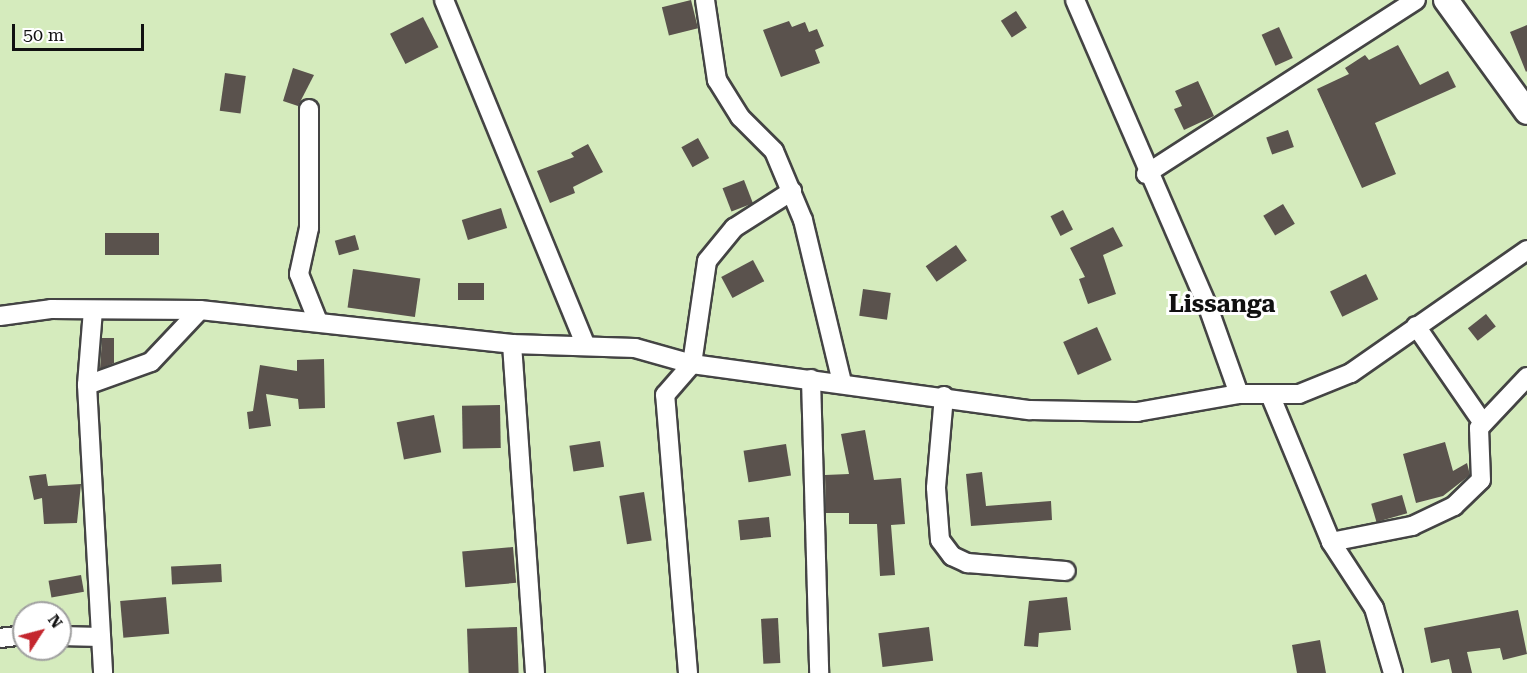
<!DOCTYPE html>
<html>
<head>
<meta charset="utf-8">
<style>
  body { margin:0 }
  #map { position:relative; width:1527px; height:673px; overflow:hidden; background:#fffdf5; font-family:"Roboto Serif",serif }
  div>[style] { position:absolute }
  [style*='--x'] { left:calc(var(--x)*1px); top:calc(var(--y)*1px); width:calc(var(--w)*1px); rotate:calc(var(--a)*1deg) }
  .green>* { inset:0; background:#d5ebbd }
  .building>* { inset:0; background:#5a524d; transform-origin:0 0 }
  .roads { filter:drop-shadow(2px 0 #444) drop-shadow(-2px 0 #444) drop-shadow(0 2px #444) drop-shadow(0 -2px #444) }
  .minor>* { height:18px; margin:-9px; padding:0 9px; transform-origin:9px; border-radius:9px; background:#fff }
  .tertiary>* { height:24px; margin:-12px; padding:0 12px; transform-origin:12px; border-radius:12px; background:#fff }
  span { translate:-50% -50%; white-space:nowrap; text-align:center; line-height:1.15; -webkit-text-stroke:6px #fff; paint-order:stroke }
  .district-label { font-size:24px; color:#111; font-weight:700 }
  .north { position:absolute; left:12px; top:601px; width:60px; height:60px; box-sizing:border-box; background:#fff; border:2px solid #a0a0a0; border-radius:50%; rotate:54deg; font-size:16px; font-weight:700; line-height:24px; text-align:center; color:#111 }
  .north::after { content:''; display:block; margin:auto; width:21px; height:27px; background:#c4262e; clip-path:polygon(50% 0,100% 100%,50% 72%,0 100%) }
  .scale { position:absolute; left:12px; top:24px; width:132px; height:27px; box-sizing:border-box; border:3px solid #111; border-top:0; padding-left:8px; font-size:18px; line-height:21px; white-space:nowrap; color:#111; -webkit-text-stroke:4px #fff; paint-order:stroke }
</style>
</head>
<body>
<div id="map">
  <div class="green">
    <div style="clip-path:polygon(evenodd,0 0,1527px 0,1527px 673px,0 673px,0 0,24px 613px,60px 613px,60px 649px,24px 649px,24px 613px)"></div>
  </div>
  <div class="building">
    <div style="left:691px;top:0;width:29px;height:30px;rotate:76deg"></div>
    <div style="left:1016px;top:11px;width:20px;height:18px;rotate:57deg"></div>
    <div style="left:423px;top:17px;width:34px;height:37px;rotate:63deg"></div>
    <div style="clip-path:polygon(789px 21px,792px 27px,805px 22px,809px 32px,817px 29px,824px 46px,815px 50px,820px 63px,781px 77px,763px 30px)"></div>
    <div style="clip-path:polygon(1527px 25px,1527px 71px,1526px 72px,1510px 32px)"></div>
    <div style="left:1279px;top:27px;width:34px;height:19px;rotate:66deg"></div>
    <div style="clip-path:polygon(1398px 45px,1420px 85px,1448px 71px,1456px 87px,1375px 123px,1396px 174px,1362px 188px,1317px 89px,1349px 74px,1345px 68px,1365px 55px,1369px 60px)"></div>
    <div style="clip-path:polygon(293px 68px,314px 75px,298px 106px,283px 101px)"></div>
    <div style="left:225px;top:73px;width:21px;height:38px;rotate:8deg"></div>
    <div style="clip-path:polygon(1198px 81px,1214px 116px,1184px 130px,1174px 109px,1182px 106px,1175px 91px)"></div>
    <div style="left:1288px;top:130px;width:18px;height:23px;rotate:71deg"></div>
    <div style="left:698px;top:138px;width:23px;height:19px;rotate:61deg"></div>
    <div style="clip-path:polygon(588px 144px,603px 172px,573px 187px,575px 193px,550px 203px,537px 171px,574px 157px,571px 153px)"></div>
    <div style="left:744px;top:180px;width:25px;height:23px;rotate:69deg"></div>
    <div style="left:1283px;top:204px;width:23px;height:23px;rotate:59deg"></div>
    <div style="left:501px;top:208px;width:21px;height:41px;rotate:73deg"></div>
    <div style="left:1063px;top:210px;width:22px;height:14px;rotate:63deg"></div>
    <div style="clip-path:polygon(1113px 227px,1123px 246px,1103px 255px,1116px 294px,1088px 304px,1079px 279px,1085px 277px,1070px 248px)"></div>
    <div style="left:159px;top:233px;width:22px;height:54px;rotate:90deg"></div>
    <div style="left:355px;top:235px;width:15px;height:21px;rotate:74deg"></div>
    <div style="left:956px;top:245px;width:19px;height:37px;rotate:55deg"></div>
    <div style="left:753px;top:260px;width:24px;height:36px;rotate:62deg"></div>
    <div style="left:353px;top:269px;width:68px;height:39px;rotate:8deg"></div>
    <div style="left:1366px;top:274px;width:28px;height:40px;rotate:64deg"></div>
    <div style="left:458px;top:283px;width:26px;height:17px"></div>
    <div style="left:863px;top:289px;width:28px;height:27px;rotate:8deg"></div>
    <div style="left:1486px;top:314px;width:16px;height:23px;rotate:52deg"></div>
    <div style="left:1097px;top:327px;width:36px;height:37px;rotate:66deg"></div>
    <div style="clip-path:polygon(102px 338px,114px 338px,114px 363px,100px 369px)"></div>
    <div style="clip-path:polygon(324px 359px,325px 408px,299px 409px,298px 399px,266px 394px,271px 426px,249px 429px,247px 412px,253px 411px,260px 365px,297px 371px,297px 360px)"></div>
    <div style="left:500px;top:405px;width:43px;height:38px;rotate:89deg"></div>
    <div style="left:434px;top:415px;width:38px;height:38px;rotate:79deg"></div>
    <div style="clip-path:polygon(865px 430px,874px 480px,901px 478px,905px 524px,891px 525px,895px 575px,880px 576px,877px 524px,849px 524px,849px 513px,826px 513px,825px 475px,849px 474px,841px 434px)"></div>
    <div style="left:600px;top:441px;width:26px;height:31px;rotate:81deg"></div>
    <div style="clip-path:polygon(1445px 442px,1453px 471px,1467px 463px,1470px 475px,1443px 496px,1416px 503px,1403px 454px)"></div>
    <div style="left:786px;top:444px;width:32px;height:43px;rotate:81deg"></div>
    <div style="clip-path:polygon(982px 472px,986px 506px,1051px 501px,1052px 520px,971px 526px,966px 474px)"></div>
    <div style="clip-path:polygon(46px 474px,48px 486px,81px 484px,77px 523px,44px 524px,42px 498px,34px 500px,29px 476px)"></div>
    <div style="left:644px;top:492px;width:49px;height:25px;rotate:81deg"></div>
    <div style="left:1402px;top:495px;width:19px;height:32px;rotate:74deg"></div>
    <div style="left:769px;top:517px;width:20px;height:31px;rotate:84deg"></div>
    <div style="left:513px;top:547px;width:36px;height:51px;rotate:85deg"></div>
    <div style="left:221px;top:564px;width:18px;height:50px;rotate:87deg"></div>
    <div style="left:81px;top:575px;width:17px;height:33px;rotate:80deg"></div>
    <div style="left:166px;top:597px;width:37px;height:46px;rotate:85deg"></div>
    <div style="clip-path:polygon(1067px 597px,1071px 630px,1039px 633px,1038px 647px,1024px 646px,1029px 601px)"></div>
    <div style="clip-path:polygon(1518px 610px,1527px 654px,1503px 660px,1500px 648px,1467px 652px,1472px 673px,1452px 673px,1449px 659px,1431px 663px,1424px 628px)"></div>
    <div style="left:778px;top:618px;width:45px;height:17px;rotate:87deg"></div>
    <div style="left:517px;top:627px;width:46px;height:50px;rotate:88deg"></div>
    <div style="left:929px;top:627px;width:34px;height:51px;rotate:83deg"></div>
    <div style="clip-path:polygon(1320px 640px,1326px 673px,1297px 673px,1292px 645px)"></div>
  </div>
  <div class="roads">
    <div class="minor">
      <div style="--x:444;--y:0;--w:370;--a:67.7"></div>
      <div style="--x:705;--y:0;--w:81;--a:81.5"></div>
      <div style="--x:717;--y:80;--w:44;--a:58.1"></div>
      <div style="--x:740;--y:117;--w:48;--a:45"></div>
      <div style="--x:774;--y:151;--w:75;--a:67.2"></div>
      <div style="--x:803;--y:220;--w:167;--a:76.5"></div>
      <div style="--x:1075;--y:0;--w:335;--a:66.6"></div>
      <div style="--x:1208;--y:307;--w:92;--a:70.4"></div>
      <div style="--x:309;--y:109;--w:119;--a:90"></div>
      <div style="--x:309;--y:228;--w:47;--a:102.3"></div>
      <div style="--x:299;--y:274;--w:48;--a:68.2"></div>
      <div style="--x:1146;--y:174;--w:321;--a:-32.8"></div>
      <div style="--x:93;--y:310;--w:75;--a:94.6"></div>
      <div style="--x:87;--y:385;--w:288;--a:86.8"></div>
      <div style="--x:0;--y:316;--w:51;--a:-7.8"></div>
      <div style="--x:51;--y:309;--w:149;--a:0.4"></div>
      <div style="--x:200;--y:310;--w:314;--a:6.2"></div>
      <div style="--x:512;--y:344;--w:123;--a:1.9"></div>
      <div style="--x:635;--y:348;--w:59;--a:15.7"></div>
      <div style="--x:692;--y:364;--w:341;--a:7.8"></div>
      <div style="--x:1030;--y:410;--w:107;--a:1.1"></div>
      <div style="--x:1137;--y:412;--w:104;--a:-10"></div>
      <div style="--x:1239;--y:394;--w:60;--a:0"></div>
      <div style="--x:1299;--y:394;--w:56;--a:-22"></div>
      <div style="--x:1351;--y:373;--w:215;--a:-34.9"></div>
      <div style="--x:1416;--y:326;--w:118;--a:55.4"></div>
      <div style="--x:512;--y:344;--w:330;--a:86"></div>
      <div style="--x:811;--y:379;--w:294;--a:88.4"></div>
      <div style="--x:87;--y:385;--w:68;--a:-19.8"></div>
      <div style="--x:151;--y:362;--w:71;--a:-46.7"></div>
      <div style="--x:944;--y:396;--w:92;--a:95"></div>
      <div style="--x:936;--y:488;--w:52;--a:85.6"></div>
      <div style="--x:940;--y:540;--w:20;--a:53"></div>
      <div style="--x:952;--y:556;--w:17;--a:25"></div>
      <div style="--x:967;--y:563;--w:99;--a:4.6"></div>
      <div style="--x:1271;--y:397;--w:157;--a:67.5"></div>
      <div style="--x:1331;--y:542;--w:79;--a:56.9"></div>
      <div style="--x:1374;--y:608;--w:68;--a:73.7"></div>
      <div style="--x:1331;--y:542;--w:83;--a:-11.2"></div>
      <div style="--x:1412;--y:526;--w:47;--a:-25.5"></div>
      <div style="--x:1454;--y:506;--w:37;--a:-44"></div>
      <div style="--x:1481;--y:480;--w:52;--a:-92.2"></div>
      <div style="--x:1479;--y:428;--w:70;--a:-46.7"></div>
      <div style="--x:60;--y:636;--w:41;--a:1.4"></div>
      <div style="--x:0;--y:638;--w:24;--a:-7"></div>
      <div style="--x:688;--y:673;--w:279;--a:-94.7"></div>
      <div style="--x:665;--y:395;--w:41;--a:-48.9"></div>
      <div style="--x:692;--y:364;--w:104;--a:-81.7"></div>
      <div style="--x:707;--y:261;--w:43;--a:-50.7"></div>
      <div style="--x:734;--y:228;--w:69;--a:-32.5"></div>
    </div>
    <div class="tertiary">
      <div style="--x:1446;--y:0;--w:138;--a:54.1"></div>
    </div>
  </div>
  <div class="district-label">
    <span style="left:1222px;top:305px">Lissanga</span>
  </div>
  <div class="north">N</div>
  <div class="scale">50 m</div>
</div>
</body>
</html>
